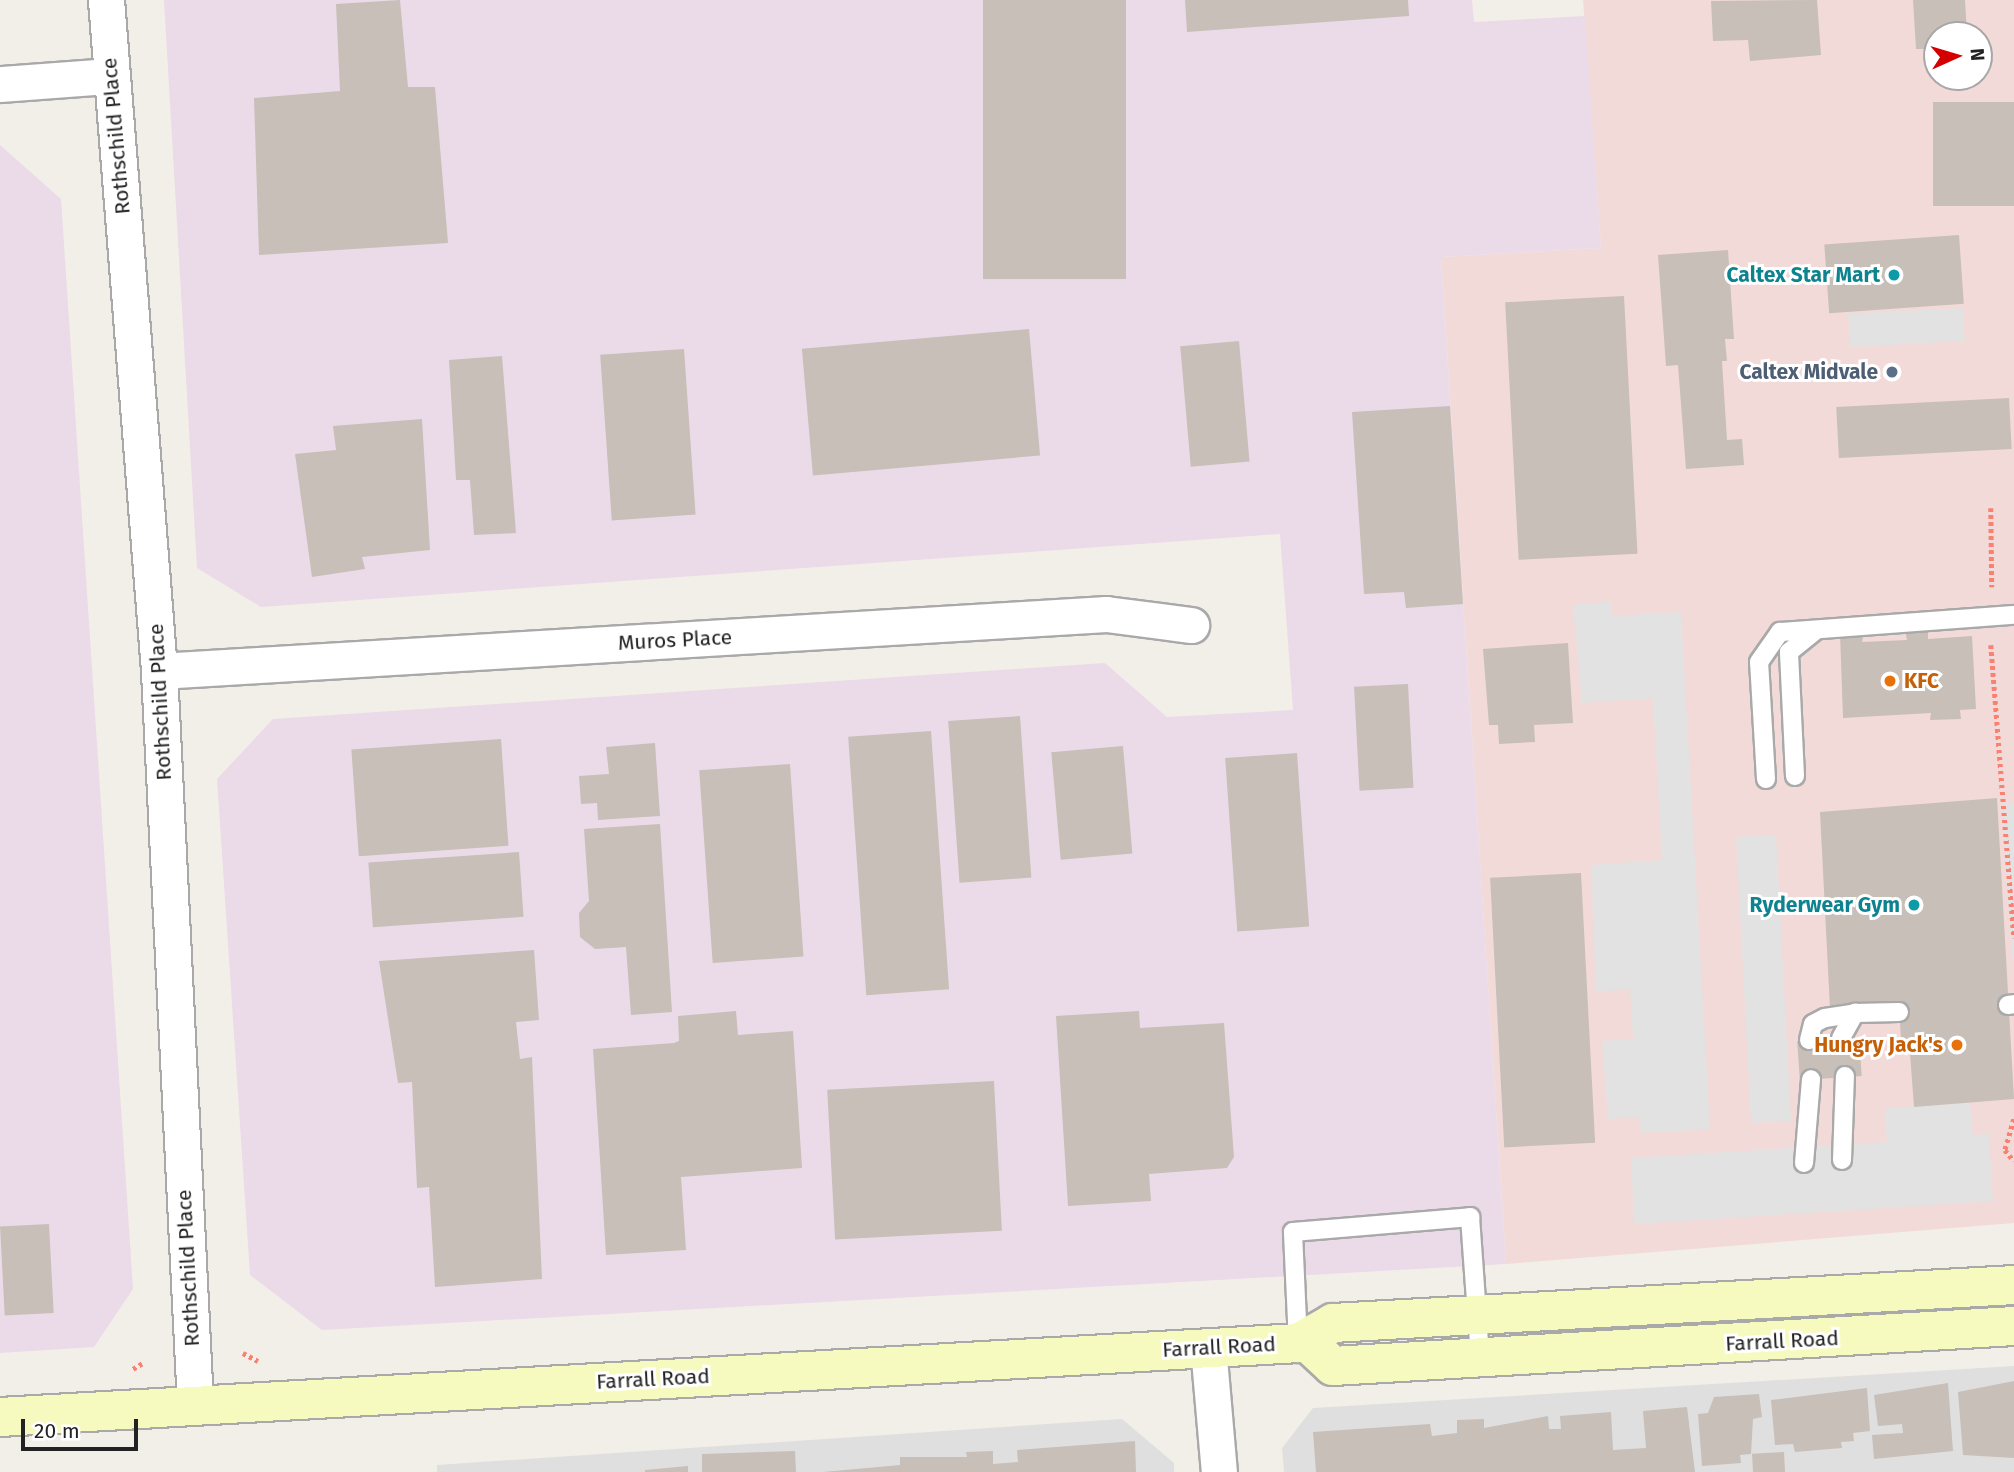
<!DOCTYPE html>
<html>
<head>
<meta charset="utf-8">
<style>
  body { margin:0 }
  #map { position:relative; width:2014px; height:1472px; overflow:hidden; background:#f2efe9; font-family:"Fira Sans",sans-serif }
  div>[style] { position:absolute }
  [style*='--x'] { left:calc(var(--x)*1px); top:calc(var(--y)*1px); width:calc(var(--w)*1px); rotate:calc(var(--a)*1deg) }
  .residential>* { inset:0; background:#e0dfdf }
  .commercial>* { inset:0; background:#f2dad9 }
  .industrial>* { inset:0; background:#ebdbe8 }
  .parking>* { inset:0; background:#e2e2e2; transform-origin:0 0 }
  .building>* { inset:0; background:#c7bfb8; transform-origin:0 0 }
  .path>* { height:4.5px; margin-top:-2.25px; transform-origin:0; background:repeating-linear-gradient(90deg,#fa8072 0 3.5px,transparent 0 7px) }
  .roads { filter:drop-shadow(2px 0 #a9a9a9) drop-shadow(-2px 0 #a9a9a9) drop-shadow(0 2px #a9a9a9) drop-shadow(0 -2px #a9a9a9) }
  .lane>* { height:18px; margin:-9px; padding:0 9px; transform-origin:9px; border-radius:9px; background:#fff }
  .street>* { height:35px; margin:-17.5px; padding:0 17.5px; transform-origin:17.5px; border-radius:17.5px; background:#fff }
  .secondary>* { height:38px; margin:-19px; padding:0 19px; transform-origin:19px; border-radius:19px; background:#f7fabf }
  .dots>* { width:19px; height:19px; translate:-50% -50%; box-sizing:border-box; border:4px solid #fff; border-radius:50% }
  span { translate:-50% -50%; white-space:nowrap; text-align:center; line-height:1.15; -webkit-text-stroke:6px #fff; paint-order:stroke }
  .street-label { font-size:21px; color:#222 }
  .culture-label { font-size:21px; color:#0d838f; font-weight:700 }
  .right { translate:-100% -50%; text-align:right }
  .service-label { font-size:21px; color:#4e5e75; font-weight:700 }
  .food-label { font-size:21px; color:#c56008; font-weight:700 }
  .left { translate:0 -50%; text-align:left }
  .north { position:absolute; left:1923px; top:21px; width:70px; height:70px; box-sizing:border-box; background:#fff; border:2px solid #a7a7a7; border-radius:50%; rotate:86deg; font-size:19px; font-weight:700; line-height:28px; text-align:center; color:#222 }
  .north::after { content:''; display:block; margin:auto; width:24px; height:32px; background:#d40000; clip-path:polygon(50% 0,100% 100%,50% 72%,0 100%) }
  .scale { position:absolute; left:21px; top:1419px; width:117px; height:32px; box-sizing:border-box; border:4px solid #222; border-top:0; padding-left:9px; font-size:21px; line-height:24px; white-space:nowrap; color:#222; -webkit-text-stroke:5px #fff; paint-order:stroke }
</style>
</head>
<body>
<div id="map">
  <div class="residential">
    <div style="clip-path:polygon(2014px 1366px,2014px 1472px,1284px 1472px,1282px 1448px,1313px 1408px)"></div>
    <div style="clip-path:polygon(1122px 1419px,1174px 1463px,1174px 1472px,437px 1472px,437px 1465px)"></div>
  </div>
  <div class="commercial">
    <div style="clip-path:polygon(evenodd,1583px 0,2014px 0,2014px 1223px,1506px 1264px,1441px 257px,1601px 248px,1583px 0,1937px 35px,1979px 35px,1979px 77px,1937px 77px,1937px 35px)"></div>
  </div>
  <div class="industrial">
    <div style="clip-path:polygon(164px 0,1472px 0,1474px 22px,1585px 16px,1601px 248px,1441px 257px,1506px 1264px,322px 1330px,250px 1275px,217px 779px,273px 719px,1105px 663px,1167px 717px,1293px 710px,1280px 534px,261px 607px,197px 568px)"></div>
    <div style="clip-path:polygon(0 145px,61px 199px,133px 1289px,94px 1347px,0 1353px)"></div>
  </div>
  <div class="parking">
    <div style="left:1963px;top:308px;width:33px;height:115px;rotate:87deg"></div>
    <div style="clip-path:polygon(1611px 601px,1612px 616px,1681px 612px,1710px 1129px,1641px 1133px,1640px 1117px,1608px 1119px,1602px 1041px,1633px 1039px,1630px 989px,1596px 992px,1591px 865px,1662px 860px,1653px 698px,1582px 703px,1573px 605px)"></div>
    <div style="clip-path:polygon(2014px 803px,2014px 957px,2012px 958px,2002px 804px)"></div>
    <div style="left:1776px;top:835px;width:286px;height:40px;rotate:87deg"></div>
    <div style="clip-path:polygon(1970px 1103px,1973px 1135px,1989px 1134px,1993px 1201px,1634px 1224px,1631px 1158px,1887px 1142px,1885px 1108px)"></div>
  </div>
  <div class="building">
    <div style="clip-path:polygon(400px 0,408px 87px,435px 87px,448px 243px,259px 255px,254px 98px,340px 91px,336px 4px)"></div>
    <div style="left:983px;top:0;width:143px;height:279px"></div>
    <div style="clip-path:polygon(1185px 0,1408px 0,1409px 16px,1187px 32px)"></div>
    <div style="clip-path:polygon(1817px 0,1821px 55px,1750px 61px,1748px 40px,1713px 41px,1711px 1px)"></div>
    <div style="clip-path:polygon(1913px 0,1965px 0,1967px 35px,1937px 35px,1937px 49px,1916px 49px)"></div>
    <div style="left:2014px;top:102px;width:104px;height:81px;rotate:90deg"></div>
    <div style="left:1959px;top:235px;width:69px;height:135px;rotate:86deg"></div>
    <div style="clip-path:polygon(1728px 250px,1734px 339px,1725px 339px,1727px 361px,1722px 361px,1727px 440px,1742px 439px,1744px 465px,1686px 469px,1678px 365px,1666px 366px,1658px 255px)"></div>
    <div style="left:1624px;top:296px;width:258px;height:119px;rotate:87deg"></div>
    <div style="left:1029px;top:329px;width:127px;height:228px;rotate:85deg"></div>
    <div style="left:1239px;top:341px;width:121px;height:59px;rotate:85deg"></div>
    <div style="left:684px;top:349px;width:166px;height:84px;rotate:86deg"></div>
    <div style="clip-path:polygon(502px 356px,516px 533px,474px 535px,470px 480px,456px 480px,449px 360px)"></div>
    <div style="left:2009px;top:398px;width:51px;height:173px;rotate:87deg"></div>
    <div style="clip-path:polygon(1450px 406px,1463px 604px,1406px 608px,1404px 592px,1364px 594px,1352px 412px)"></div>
    <div style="clip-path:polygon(422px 419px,430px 550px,362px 557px,365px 569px,312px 577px,295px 454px,336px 450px,333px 426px)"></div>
    <div style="clip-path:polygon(1905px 630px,1928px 630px,1928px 639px,1972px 636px,1976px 709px,1960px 710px,1961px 719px,1930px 720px,1931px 713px,1843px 718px,1840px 633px,1864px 633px,1862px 642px,1907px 640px)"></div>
    <div style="clip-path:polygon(1568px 643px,1573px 723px,1534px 725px,1535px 742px,1499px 744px,1498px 725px,1489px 725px,1483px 649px)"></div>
    <div style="left:1408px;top:684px;width:104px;height:54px;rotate:87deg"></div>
    <div style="left:1020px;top:716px;width:162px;height:72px;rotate:86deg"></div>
    <div style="left:931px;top:731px;width:259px;height:83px;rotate:86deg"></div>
    <div style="left:501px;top:739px;width:107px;height:150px;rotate:86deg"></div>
    <div style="clip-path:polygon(655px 743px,660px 816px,598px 820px,597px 803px,581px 804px,579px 776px,609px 774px,606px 747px)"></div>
    <div style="left:1123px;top:746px;width:108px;height:72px;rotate:85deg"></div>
    <div style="left:1297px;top:753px;width:174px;height:72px;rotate:86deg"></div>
    <div style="left:790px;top:764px;width:193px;height:91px;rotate:86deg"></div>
    <div style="clip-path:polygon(1997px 798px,2014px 1099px,1914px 1107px,1909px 1040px,1901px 1040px,1899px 1004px,1830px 1009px,1820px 812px)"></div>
    <div style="clip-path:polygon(660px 824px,672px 1012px,631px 1015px,626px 947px,595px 949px,580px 937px,579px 913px,589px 901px,584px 829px)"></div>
    <div style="left:519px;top:852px;width:65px;height:151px;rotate:86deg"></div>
    <div style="left:1581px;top:873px;width:270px;height:91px;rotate:87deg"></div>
    <div style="clip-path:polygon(534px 950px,539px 1020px,516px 1022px,520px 1059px,532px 1057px,542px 1279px,435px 1287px,429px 1187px,417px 1188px,412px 1082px,398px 1083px,379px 961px)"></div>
    <div style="clip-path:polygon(736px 1011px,738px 1035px,793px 1031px,802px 1168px,681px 1177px,686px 1250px,606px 1255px,593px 1049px,674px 1043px,679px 1041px,678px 1016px)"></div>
    <div style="clip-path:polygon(1139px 1011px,1140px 1028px,1224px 1023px,1234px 1157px,1227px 1168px,1149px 1174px,1151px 1201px,1068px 1206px,1056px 1016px)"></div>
    <div style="left:1859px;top:1037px;width:39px;height:62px;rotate:86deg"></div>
    <div style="left:994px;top:1081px;width:150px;height:167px;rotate:87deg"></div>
    <div style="left:49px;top:1224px;width:89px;height:49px;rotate:87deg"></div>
    <div style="clip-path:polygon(2014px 1381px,2014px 1458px,1963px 1455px,1958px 1392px)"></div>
    <div style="clip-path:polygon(1948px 1383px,1953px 1451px,1874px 1459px,1872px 1435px,1903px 1433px,1902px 1424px,1878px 1426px,1874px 1395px)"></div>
    <div style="clip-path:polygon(1867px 1388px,1870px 1431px,1853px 1433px,1854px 1441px,1841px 1442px,1842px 1448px,1795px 1452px,1793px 1444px,1775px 1445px,1771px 1400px)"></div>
    <div style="clip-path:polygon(1759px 1394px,1762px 1417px,1753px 1419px,1751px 1454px,1740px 1455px,1741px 1463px,1702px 1466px,1698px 1414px,1708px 1413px,1714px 1397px)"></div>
    <div style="clip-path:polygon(1687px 1407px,1695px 1472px,1316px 1472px,1313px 1432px,1430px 1424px,1432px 1436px,1457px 1433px,1457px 1420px,1484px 1419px,1484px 1428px,1548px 1416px,1549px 1429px,1561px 1429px,1560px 1416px,1611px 1412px,1613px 1450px,1646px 1448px,1643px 1411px)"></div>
    <div style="clip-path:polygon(1135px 1441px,1136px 1472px,823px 1472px,900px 1465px,900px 1457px,967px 1457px,966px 1452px,993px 1451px,993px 1464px,1018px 1462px,1017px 1450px)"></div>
    <div style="clip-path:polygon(795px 1451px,796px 1472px,702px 1472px,702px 1454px)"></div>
    <div style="left:1784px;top:1452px;width:20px;height:32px;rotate:87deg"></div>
    <div style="clip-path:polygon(688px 1466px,688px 1472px,645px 1472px,645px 1470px)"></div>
  </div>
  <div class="path">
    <div style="--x:1991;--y:508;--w:79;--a:89.3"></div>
    <div style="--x:1991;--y:645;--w:294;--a:85.5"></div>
    <div style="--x:2014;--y:1119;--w:32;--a:106"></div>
    <div style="--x:2005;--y:1150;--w:14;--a:51"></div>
    <div style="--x:243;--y:1353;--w:17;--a:28"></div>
    <div style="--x:133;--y:1369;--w:13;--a:-32"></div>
  </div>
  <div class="roads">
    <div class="lane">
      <div style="--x:1795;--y:776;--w:124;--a:-92.8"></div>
      <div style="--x:1789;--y:652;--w:33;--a:-39"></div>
      <div style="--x:1766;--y:779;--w:117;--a:-93.4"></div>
      <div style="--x:1759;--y:662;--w:37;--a:-55"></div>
      <div style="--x:1780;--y:632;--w:235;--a:-4.2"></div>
      <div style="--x:2008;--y:1005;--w:6;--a:-9"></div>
      <div style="--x:1841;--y:1038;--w:29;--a:-61"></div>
      <div style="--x:1855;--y:1013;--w:44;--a:-1.3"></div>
      <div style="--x:1809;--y:1040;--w:16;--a:-76"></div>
      <div style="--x:1813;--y:1024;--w:13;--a:-27"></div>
      <div style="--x:1825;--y:1018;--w:30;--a:-9"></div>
      <div style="--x:1842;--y:1160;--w:84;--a:-88"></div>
      <div style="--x:1804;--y:1163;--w:84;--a:-85.2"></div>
      <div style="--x:1298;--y:1343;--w:111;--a:-92.6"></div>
      <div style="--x:1293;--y:1232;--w:178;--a:-4.8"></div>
      <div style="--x:1470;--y:1217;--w:141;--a:85.9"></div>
    </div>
    <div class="street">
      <div style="--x:106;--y:0;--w:673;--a:85.48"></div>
      <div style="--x:159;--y:671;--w:734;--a:87.19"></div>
      <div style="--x:0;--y:84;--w:110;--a:-4.2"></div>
      <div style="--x:159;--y:671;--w:949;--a:-3.44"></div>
      <div style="--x:1106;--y:614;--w:86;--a:7.4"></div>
      <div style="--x:1208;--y:1347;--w:125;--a:85"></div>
    </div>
    <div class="secondary">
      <div style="--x:1307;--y:1342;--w:35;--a:43"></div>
      <div style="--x:1333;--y:1366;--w:682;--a:-3.36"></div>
      <div style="--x:0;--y:1417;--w:1300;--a:-3.26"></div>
      <div style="--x:1298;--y:1343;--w:40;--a:-29.7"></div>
      <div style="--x:1333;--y:1323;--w:682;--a:-3.19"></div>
    </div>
  </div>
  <div class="dots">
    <div style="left:1894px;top:275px;background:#0f9aa8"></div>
    <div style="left:1892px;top:372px;background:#5c6f8a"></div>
    <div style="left:1890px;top:681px;background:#e8710a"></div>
    <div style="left:1914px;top:905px;background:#0f9aa8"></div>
    <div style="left:1957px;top:1045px;background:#e8710a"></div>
  </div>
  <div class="street-label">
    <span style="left:116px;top:136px;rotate:-95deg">Rothschild Place</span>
    <span style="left:675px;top:640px;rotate:-3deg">Muros Place</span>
    <span style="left:160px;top:702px;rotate:-93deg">Rothschild Place</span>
    <span style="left:188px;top:1268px;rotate:-93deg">Rothschild Place</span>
    <span style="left:1782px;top:1341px;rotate:-3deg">Farrall Road</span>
    <span style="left:1219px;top:1347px;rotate:-3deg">Farrall Road</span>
    <span style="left:653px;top:1379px;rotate:-3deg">Farrall Road</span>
  </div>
  <div class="culture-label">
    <span class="right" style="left:1880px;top:275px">Caltex Star Mart</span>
    <span class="right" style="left:1900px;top:905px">Ryderwear Gym</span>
  </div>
  <div class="service-label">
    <span class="right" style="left:1878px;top:372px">Caltex Midvale</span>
  </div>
  <div class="food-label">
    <span class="left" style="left:1904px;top:681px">KFC</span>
    <span class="right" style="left:1943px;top:1045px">Hungry Jack's</span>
  </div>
  <div class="north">N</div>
  <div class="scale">20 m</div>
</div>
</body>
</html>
